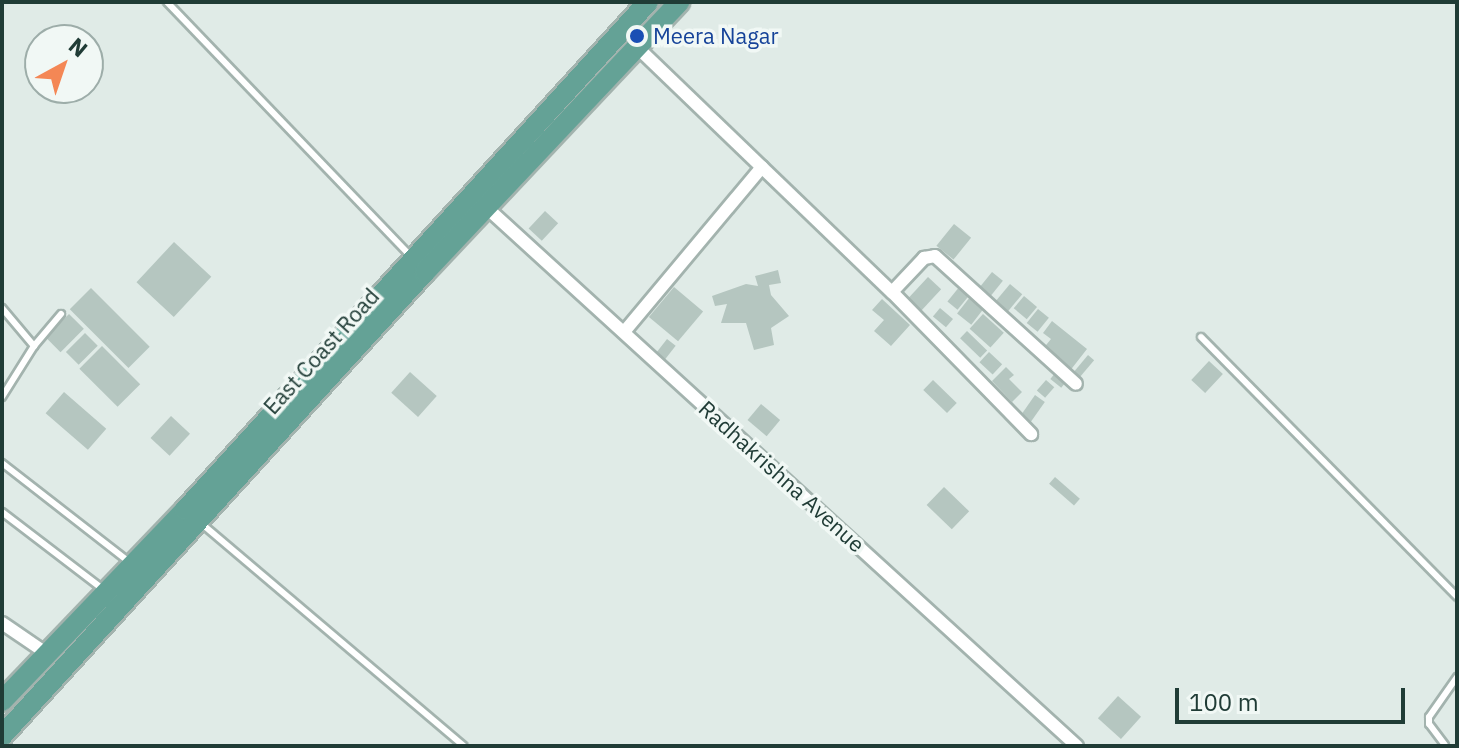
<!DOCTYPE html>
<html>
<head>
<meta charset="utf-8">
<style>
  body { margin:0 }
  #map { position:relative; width:1459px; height:748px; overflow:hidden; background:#e0ebe7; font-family:"IBM Plex Sans",sans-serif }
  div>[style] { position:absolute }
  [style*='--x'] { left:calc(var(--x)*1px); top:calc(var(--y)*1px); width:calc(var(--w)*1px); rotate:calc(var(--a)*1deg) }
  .building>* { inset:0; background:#b5c6c0; transform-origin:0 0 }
  .roads { filter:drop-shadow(2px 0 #a3b3ae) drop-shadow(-2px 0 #a3b3ae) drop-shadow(0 2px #a3b3ae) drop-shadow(0 -2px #a3b3ae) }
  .lane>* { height:6px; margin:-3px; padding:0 3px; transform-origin:3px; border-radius:3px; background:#fff }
  .street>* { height:12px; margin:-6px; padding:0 6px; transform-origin:6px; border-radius:6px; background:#fff }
  .primary>* { height:20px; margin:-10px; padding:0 10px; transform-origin:10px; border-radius:10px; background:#64a296 }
  .dots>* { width:22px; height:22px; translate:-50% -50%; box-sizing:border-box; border:4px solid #f1f8f5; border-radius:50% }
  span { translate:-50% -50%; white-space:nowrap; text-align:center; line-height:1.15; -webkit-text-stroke:7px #f1f8f5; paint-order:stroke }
  .transit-label { font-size:22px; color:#164399 }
  .left { translate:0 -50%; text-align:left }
  .street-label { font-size:22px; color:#203c36 }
  .frame { position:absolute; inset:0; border:4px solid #203c36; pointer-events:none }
  .north { position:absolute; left:24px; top:24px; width:80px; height:80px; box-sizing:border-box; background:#f1f8f5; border:2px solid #9dada9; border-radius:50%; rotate:40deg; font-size:22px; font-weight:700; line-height:32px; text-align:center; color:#203c36 }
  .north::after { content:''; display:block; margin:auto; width:28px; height:36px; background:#f48755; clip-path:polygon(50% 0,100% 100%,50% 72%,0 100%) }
  .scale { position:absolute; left:1175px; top:688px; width:230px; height:36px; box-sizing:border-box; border:4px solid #203c36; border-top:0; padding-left:10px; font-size:24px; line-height:28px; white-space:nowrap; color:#203c36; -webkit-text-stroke:6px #f1f8f5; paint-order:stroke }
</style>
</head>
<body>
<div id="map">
  <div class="building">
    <div style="left:545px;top:211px;width:18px;height:24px;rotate:43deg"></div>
    <div style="left:954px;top:224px;width:22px;height:28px;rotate:39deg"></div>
    <div style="left:174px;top:242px;width:51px;height:55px;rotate:43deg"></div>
    <div style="clip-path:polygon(778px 270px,781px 283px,769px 285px,771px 295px,789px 316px,771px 328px,774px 345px,754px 350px,746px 323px,721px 323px,727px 304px,715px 306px,712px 296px,746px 284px,758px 286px,755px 276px)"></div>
    <div style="left:992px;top:272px;width:14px;height:21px;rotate:39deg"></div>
    <div style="left:928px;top:277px;width:18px;height:32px;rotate:43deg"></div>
    <div style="left:1010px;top:284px;width:16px;height:25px;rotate:40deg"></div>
    <div style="left:960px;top:286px;width:13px;height:20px;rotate:39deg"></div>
    <div style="left:674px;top:287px;width:38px;height:39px;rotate:40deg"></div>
    <div style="left:91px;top:288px;width:83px;height:30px;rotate:45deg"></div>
    <div style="left:1024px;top:296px;width:17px;height:16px;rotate:40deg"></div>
    <div style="left:970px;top:297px;width:18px;height:21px;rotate:38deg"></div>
    <div style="clip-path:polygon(882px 299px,910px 325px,891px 346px,874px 331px,884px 320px,872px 310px)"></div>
    <div style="left:940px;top:308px;width:17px;height:11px;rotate:40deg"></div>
    <div style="left:1038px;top:309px;width:14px;height:18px;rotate:39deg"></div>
    <div style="left:69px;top:314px;width:21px;height:33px;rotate:45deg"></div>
    <div style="left:983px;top:314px;width:28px;height:20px;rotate:42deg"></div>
    <div style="clip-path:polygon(1052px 321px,1087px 349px,1069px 372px,1042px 350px,1051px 339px,1043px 333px)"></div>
    <div style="left:967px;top:331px;width:28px;height:10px;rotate:44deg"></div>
    <div style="left:85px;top:333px;width:18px;height:27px;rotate:45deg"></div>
    <div style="left:667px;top:339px;width:11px;height:19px;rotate:38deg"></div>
    <div style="left:102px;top:346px;width:54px;height:32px;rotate:45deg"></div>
    <div style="left:989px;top:352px;width:18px;height:14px;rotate:43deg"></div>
    <div style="left:1088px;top:355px;width:8px;height:27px;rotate:40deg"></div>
    <div style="left:1209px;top:361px;width:19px;height:26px;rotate:43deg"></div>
    <div style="clip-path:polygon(1006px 367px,1014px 375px,1009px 379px,1022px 392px,1012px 402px,992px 381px)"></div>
    <div style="left:410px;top:372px;width:36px;height:28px;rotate:42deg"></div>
    <div style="left:1056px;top:372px;width:14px;height:9px;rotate:39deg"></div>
    <div style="left:933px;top:380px;width:33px;height:14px;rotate:44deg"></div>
    <div style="left:1046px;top:380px;width:11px;height:14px;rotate:41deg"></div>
    <div style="left:64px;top:392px;width:56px;height:28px;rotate:41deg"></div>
    <div style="left:1035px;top:395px;width:12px;height:28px;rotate:35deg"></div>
    <div style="left:761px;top:404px;width:25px;height:21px;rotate:40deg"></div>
    <div style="left:171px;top:416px;width:26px;height:30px;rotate:43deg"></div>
    <div style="left:1055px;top:477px;width:33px;height:9px;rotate:41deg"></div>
    <div style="left:944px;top:487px;width:35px;height:25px;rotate:44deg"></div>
    <div style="left:1118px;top:696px;width:31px;height:30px;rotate:42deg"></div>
  </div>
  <div class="roads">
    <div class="lane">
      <div style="--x:167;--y:2;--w:352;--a:46.2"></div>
      <div style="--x:2;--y:308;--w:50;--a:49.9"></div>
      <div style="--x:1201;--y:337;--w:365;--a:45.4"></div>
      <div style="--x:2;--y:397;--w:60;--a:-57.9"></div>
      <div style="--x:34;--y:346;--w:42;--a:-49.8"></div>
      <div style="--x:2;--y:463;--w:161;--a:37.9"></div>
      <div style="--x:2;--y:512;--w:128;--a:37.4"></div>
      <div style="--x:202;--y:524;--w:343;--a:40.3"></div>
      <div style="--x:1445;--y:745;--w:26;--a:-127"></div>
      <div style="--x:1429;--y:724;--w:7;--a:-90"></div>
      <div style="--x:1429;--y:717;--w:49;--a:-55"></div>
    </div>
    <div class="street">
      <div style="--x:637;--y:47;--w:354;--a:43.9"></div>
      <div style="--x:892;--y:292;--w:199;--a:45.6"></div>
      <div style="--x:486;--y:207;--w:800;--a:42.37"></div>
      <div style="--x:892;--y:292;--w:47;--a:-46.7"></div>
      <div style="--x:924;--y:258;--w:11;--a:-10"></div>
      <div style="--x:935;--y:256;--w:190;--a:42.2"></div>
      <div style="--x:624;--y:332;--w:215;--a:-50.1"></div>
      <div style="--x:2;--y:623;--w:53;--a:34.3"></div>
    </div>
    <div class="primary">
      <div style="--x:2;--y:701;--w:265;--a:-46.2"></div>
      <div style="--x:185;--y:510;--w:687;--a:-47.65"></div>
      <div style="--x:2;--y:736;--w:628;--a:-47.65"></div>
      <div style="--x:425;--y:272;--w:371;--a:-46.7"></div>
    </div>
  </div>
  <div class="dots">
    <div style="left:637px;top:36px;background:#1a4fb4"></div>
  </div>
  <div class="transit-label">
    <span class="left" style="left:653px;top:36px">Meera Nagar</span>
  </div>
  <div class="street-label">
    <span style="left:321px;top:351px;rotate:-48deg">East Coast Road</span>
    <span style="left:782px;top:476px;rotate:42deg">Radhakrishna Avenue</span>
  </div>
  <div class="frame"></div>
  <div class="north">N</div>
  <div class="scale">100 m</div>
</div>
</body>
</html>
